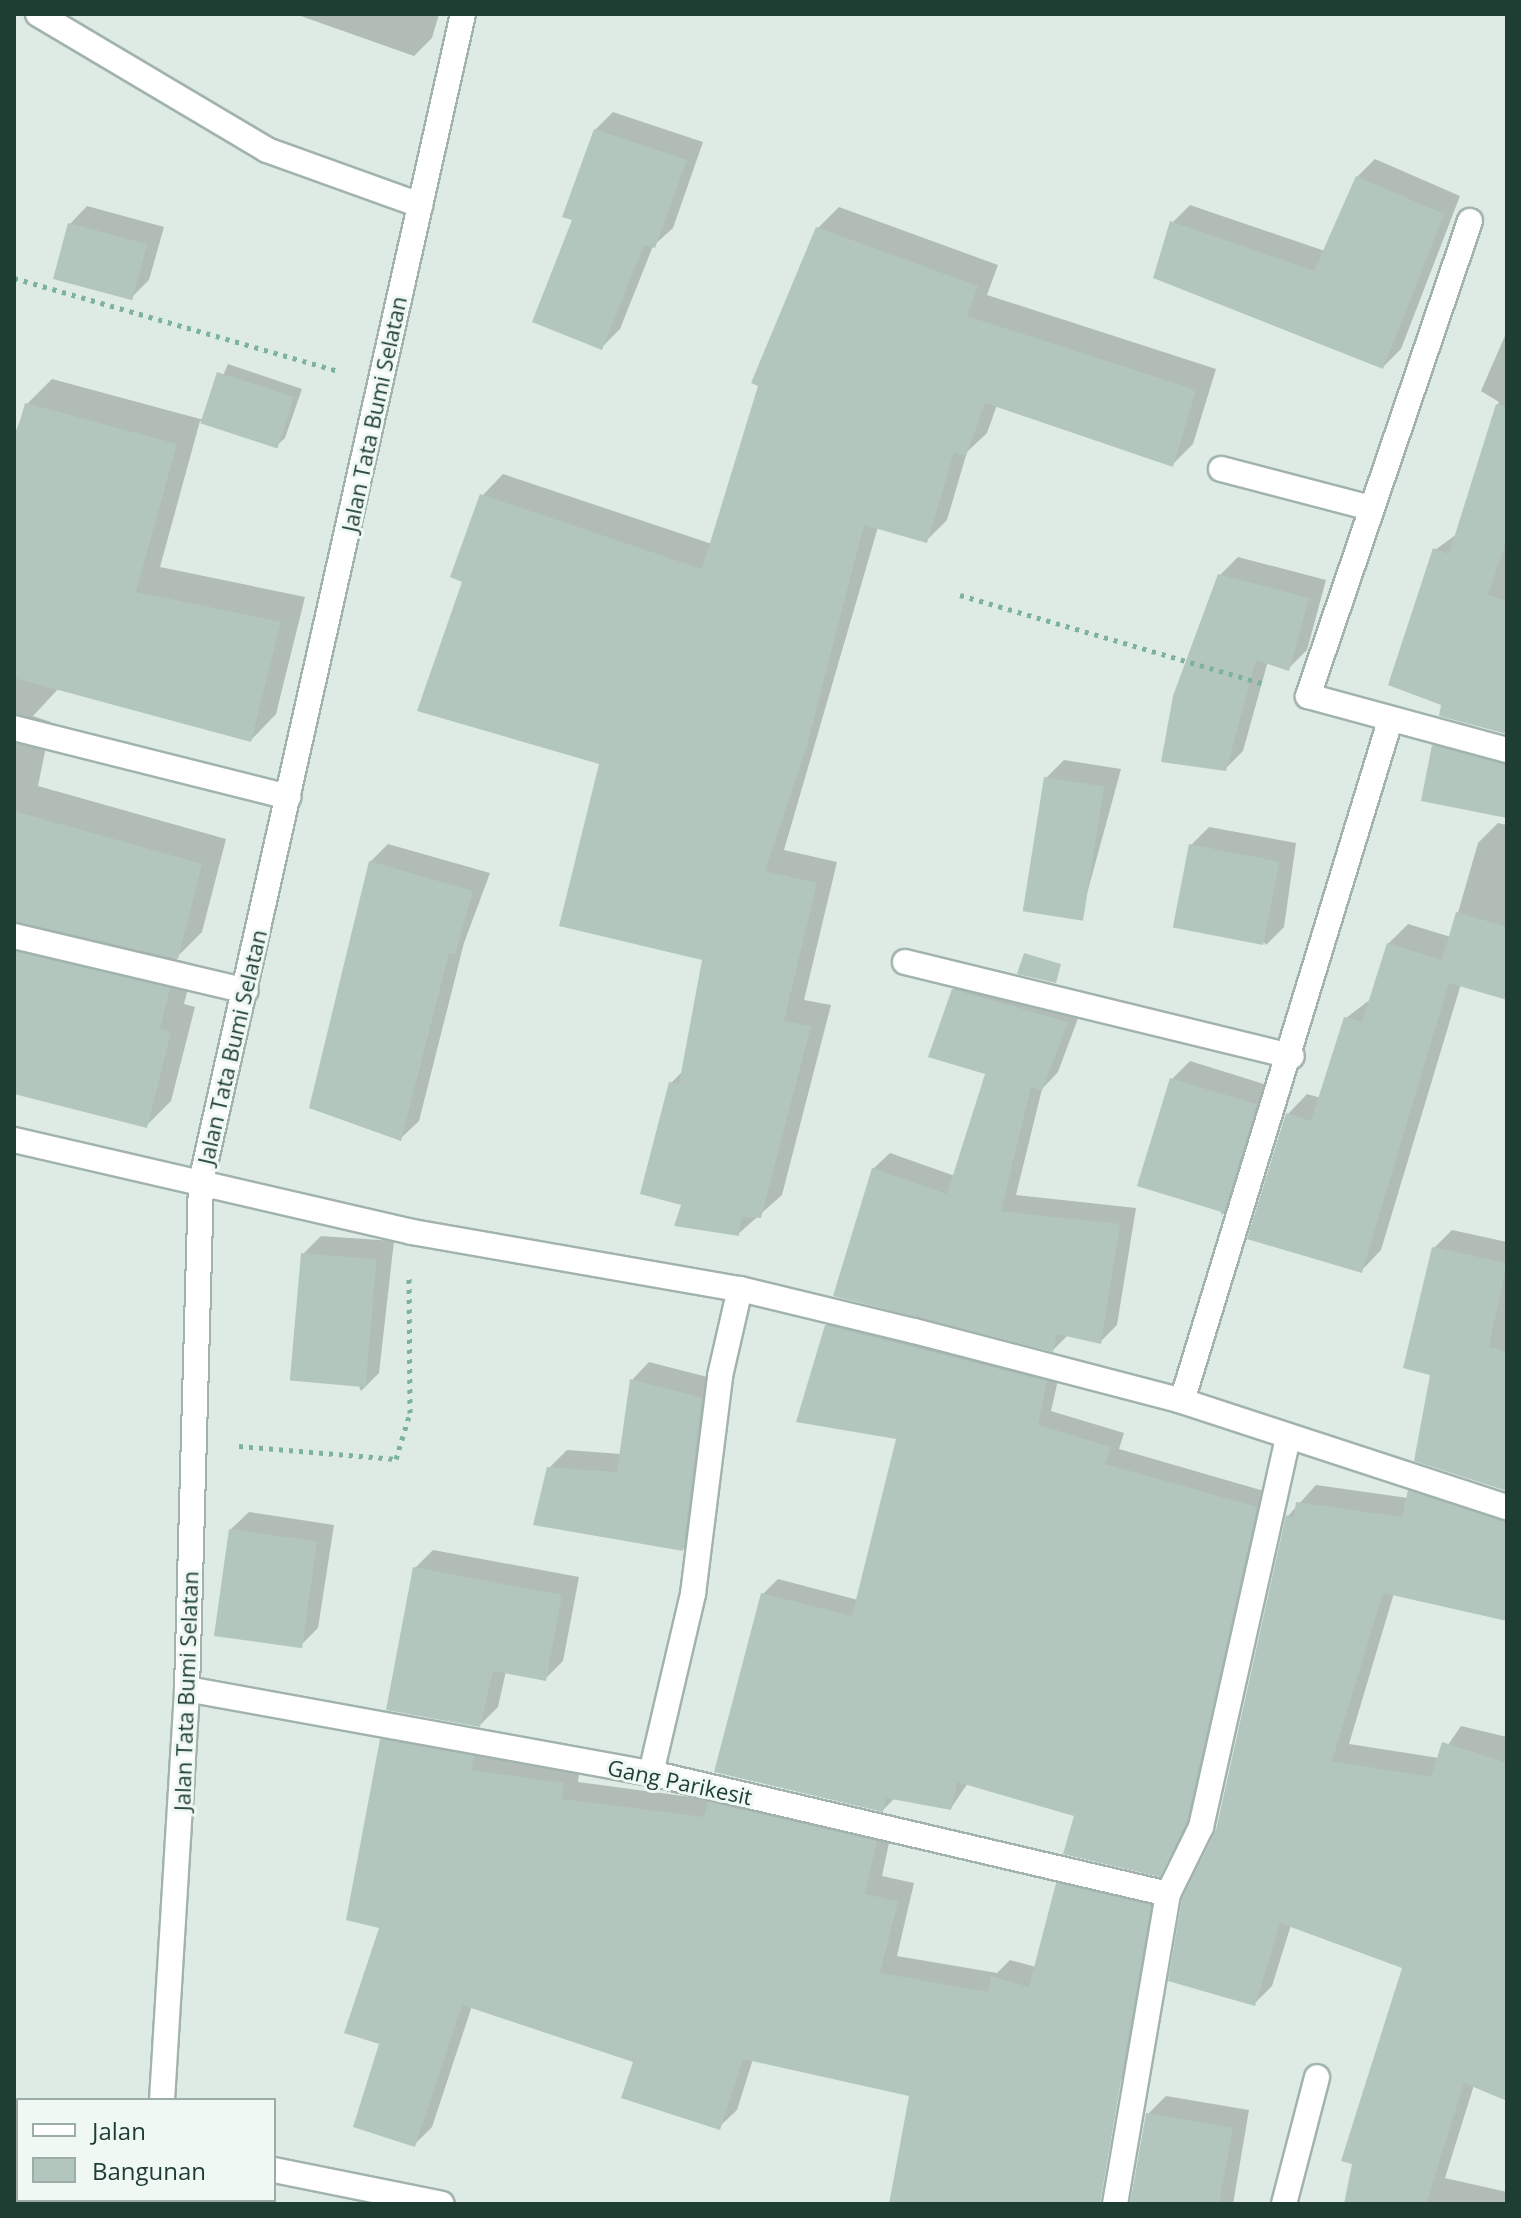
<!DOCTYPE html>
<html>
<head>
<meta charset="utf-8">
<style>
  body { margin:0 }
  #map { position:relative; width:1521px; height:2218px; overflow:hidden; background:#deebe5; font-family:"Open Sans",sans-serif }
  div>[style] { position:absolute }
  [style*='--x'] { left:calc(var(--x)*1px); top:calc(var(--y)*1px); width:calc(var(--w)*1px); rotate:calc(var(--a)*1deg) }
  .shadow>* { inset:0; background:#0003 }
  .building>* { inset:0; background:#b3c6be; transform-origin:0 0 }
  .path>* { height:5px; margin-top:-2.5px; transform-origin:0; background:repeating-linear-gradient(90deg,#7cb29e 0 4px,transparent 0 10px) }
  .roads { filter:drop-shadow(2px 0 #a1b3ac) drop-shadow(-2px 0 #a1b3ac) drop-shadow(0 2px #a1b3ac) drop-shadow(0 -2px #a1b3ac) }
  .lane>* { height:24px; margin:-12px; padding:0 12px; transform-origin:12px; border-radius:12px; background:#fff }
  .street>* { height:24px; margin:-12px; padding:0 12px; transform-origin:12px; border-radius:12px; background:#fff }
  .secondary>* { height:24px; margin:-12px; padding:0 12px; transform-origin:12px; border-radius:12px; background:#fff }
  span { translate:-50% -50%; white-space:nowrap; text-align:center; line-height:1.15; -webkit-text-stroke:6px #eff8f3; paint-order:stroke }
  .street-label { font-size:22px; color:#1e3d33 }
  .frame { position:absolute; inset:0; border:16px solid #1e3d33; pointer-events:none }
  .legend { position:absolute; left:16px; top:2098px; width:260px; height:104px; box-sizing:border-box; background:#eff8f3; border:2px solid #9bada6; margin:0; padding:10px 14px; list-style:none; font-size:24px; color:#1e3d33 }
  .legend li { display:flex; align-items:center; gap:16px; height:40px }
  .legend b { width:40px; border:2px solid #9bada6 }
</style>
</head>
<body>
<div id="map">
  <div class="shadow">
    <div style="clip-path:polygon(295px 14px,439px 14px,432px 38px,414px 56px)"></div>
    <div style="clip-path:polygon(613px 112px,703px 142px,673px 228px,653px 246px,620px 329px,602px 347px,575px 219px,595px 130px)"></div>
    <div style="clip-path:polygon(1375px 159px,1460px 196px,1401px 349px,1383px 367px,1172px 223px,1190px 205px,1325px 251px,1357px 177px)"></div>
    <div style="clip-path:polygon(87px 206px,164px 227px,149px 280px,131px 298px,70px 224px)"></div>
    <div style="clip-path:polygon(839px 207px,998px 265px,987px 295px,1216px 369px,1193px 444px,1172px 465px,997px 405px,987px 433px,967px 452px,947px 520px,926px 541px,878px 527px,784px 850px,837px 862px,804px 1000px,831px 1005px,782px 1195px,738px 1234px,683px 1204px,671px 1083px,683px 1071px,704px 959px,602px 762px,465px 580px,482px 496px,503px 474px,712px 544px,818px 228px)"></div>
    <div style="clip-path:polygon(1507px 331px,1507px 732px,1435px 550px,1457px 534px,1499px 402px,1481px 391px)"></div>
    <div style="clip-path:polygon(228px 364px,302px 389px,285px 438px,276px 446px,200px 421px,160px 567px,305px 597px,276px 714px,251px 740px,59px 688px,33px 716px,51px 722px,38px 786px,226px 839px,202px 932px,175px 959px,194px 964px,184px 1004px,195px 1007px,171px 1101px,146px 1126px,14px 1092px,14px 436px,27px 404px,52px 379px,204px 420px)"></div>
    <div style="clip-path:polygon(1238px 557px,1326px 580px,1307px 650px,1289px 668px,1268px 661px,1243px 751px,1225px 769px,1220px 575px)"></div>
    <div style="clip-path:polygon(1452px 728px,1507px 740px,1507px 816px,1434px 746px)"></div>
    <div style="clip-path:polygon(1064px 760px,1121px 769px,1085px 901px,1067px 919px,1046px 778px)"></div>
    <div style="clip-path:polygon(1498px 823px,1507px 825px,1507px 997px,1461px 984px,1381px 1250px,1362px 1270px,1288px 1114px,1307px 1094px,1321px 1098px,1346px 1018px,1371px 999px,1388px 944px,1408px 924px,1451px 937px,1478px 843px)"></div>
    <div style="clip-path:polygon(1209px 827px,1296px 843px,1284px 927px,1266px 945px,1191px 845px)"></div>
    <div style="clip-path:polygon(388px 844px,490px 873px,464px 943px,419px 1121px,401px 1138px,370px 862px)"></div>
    <div style="clip-path:polygon(970px 973px,1083px 1005px,1058px 1072px,1042px 1089px,1016px 1195px,1136px 1208px,1117px 1325px,1100px 1342px,1068px 1335px,1053px 1350px,873px 1169px,890px 1153px,955px 1176px,988px 1072px,953px 990px)"></div>
    <div style="clip-path:polygon(1190px 1061px,1274px 1087px,1240px 1197px,1222px 1215px,1172px 1079px)"></div>
    <div style="clip-path:polygon(1452px 1230px,1507px 1242px,1507px 1489px,1433px 1374px,1434px 1248px)"></div>
    <div style="clip-path:polygon(321px 1236px,394px 1241px,379px 1373px,361px 1391px,303px 1254px)"></div>
    <div style="clip-path:polygon(841px 1311px,1061px 1367px,1051px 1411px,1124px 1433px,1119px 1449px,1271px 1493px,1201px 1805px,1159px 1874px,1076px 1814px,968px 1783px,951px 1808px,895px 1798px,883px 1810px,763px 1594px,778px 1579px,858px 1600px,898px 1437px,826px 1326px)"></div>
    <div style="clip-path:polygon(649px 1362px,719px 1380px,700px 1531px,683px 1549px,549px 1468px,567px 1450px,621px 1454px,632px 1380px)"></div>
    <div style="clip-path:polygon(1427px 1474px,1507px 1500px,1507px 1619px,1394px 1593px,1349px 1744px,1439px 1758px,1461px 1726px,1507px 1737px,1507px 2099px,1474px 2085px,1445px 2178px,1507px 2192px,1507px 2204px,1346px 2204px,1405px 1966px,1291px 1925px,1272px 1986px,1254px 2004px,1218px 1831px,1288px 1516px,1316px 1485px,1408px 1498px)"></div>
    <div style="clip-path:polygon(249px 1512px,334px 1525px,318px 1628px,300px 1646px,231px 1529px)"></div>
    <div style="clip-path:polygon(433px 1550px,579px 1577px,563px 1661px,545px 1679px,506px 1671px,498px 1707px,480px 1725px,415px 1568px)"></div>
    <div style="clip-path:polygon(400px 1723px,580px 1766px,578px 1782px,893px 1824px,882px 1876px,914px 1883px,897px 1956px,997px 1973px,1010px 1960px,1036px 1967px,1058px 1884px,1075px 1867px,1167px 1888px,1137px 2064px,1120px 2081px,1058px 2204px,891px 2204px,911px 2094px,753px 2059px,737px 2110px,719px 2127px,636px 2060px,472px 2006px,432px 2127px,414px 2145px,382px 2043px,382px 1740px)"></div>
    <div style="clip-path:polygon(1166px 2096px,1249px 2110px,1233px 2204px,1130px 2204px,1148px 2114px)"></div>
  </div>
  <div class="building">
    <div style="clip-path:polygon(594px 129px,687px 160px,655px 248px,644px 245px,602px 350px,532px 322px,572px 220px,562px 217px)"></div>
    <div style="clip-path:polygon(1356px 176px,1444px 214px,1383px 369px,1153px 278px,1170px 221px,1314px 271px)"></div>
    <div style="left:68px;top:223px;width:82px;height:58px;rotate:15deg"></div>
    <div style="clip-path:polygon(816px 227px,978px 286px,967px 316px,1196px 390px,1173px 467px,985px 403px,966px 456px,954px 452px,927px 543px,864px 525px,807px 745px,765px 871px,817px 883px,784px 1021px,811px 1026px,761px 1218px,741px 1217px,739px 1236px,674px 1226px,681px 1205px,640px 1194px,669px 1082px,679px 1084px,702px 960px,559px 926px,599px 764px,417px 711px,462px 582px,450px 577px,480px 494px,702px 569px,758px 386px,751px 383px)"></div>
    <div style="left:217px;top:372px;width:81px;height:54px;rotate:18deg"></div>
    <div style="clip-path:polygon(25px 403px,177px 444px,136px 592px,281px 622px,251px 742px,14px 678px,14px 442px)"></div>
    <div style="clip-path:polygon(1496px 404px,1507px 406px,1507px 539px,1488px 595px,1507px 601px,1507px 734px,1439px 716px,1441px 705px,1388px 685px,1433px 548px,1449px 554px)"></div>
    <div style="clip-path:polygon(1218px 574px,1309px 598px,1289px 671px,1256px 660px,1226px 771px,1161px 762px,1173px 696px)"></div>
    <div style="clip-path:polygon(1432px 745px,1507px 765px,1507px 818px,1421px 801px)"></div>
    <div style="left:1044px;top:777px;width:61px;height:136px;rotate:9deg"></div>
    <div style="clip-path:polygon(14px 811px,202px 864px,178px 959px,14px 921px)"></div>
    <div style="left:1189px;top:844px;width:92px;height:85px;rotate:11deg"></div>
    <div style="clip-path:polygon(369px 861px,473px 891px,455px 954px,449px 953px,401px 1141px,309px 1108px)"></div>
    <div style="clip-path:polygon(1456px 912px,1507px 927px,1507px 1000px,1449px 983px,1362px 1273px,1247px 1239px,1286px 1113px,1311px 1121px,1344px 1017px,1362px 1022px,1387px 943px,1442px 960px)"></div>
    <div style="clip-path:polygon(14px 951px,170px 988px,160px 1029px,171px 1032px,147px 1128px,14px 1094px)"></div>
    <div style="clip-path:polygon(1024px 953px,1061px 964px,1056px 983px,1017px 974px)"></div>
    <div style="clip-path:polygon(952px 989px,1068px 1022px,1042px 1091px,1031px 1087px,1001px 1211px,1120px 1224px,1101px 1344px,1057px 1334px,1053px 1352px,833px 1296px,872px 1168px,947px 1194px,985px 1074px,928px 1057px)"></div>
    <div style="left:1170px;top:1078px;width:91px;height:113px;rotate:17deg"></div>
    <div style="clip-path:polygon(1432px 1247px,1507px 1263px,1489px 1347px,1507px 1352px,1507px 1491px,1414px 1461px,1430px 1375px,1403px 1368px)"></div>
    <div style="left:301px;top:1253px;width:76px;height:128px;rotate:5deg"></div>
    <div style="clip-path:polygon(825px 1325px,1047px 1381px,1038px 1425px,1111px 1447px,1105px 1464px,1257px 1507px,1187px 1822px,1160px 1877px,1063px 1854px,1074px 1816px,957px 1782px,951px 1810px,886px 1798px,883px 1812px,714px 1772px,761px 1593px,852px 1616px,896px 1439px,796px 1422px)"></div>
    <div style="clip-path:polygon(630px 1379px,702px 1398px,683px 1551px,533px 1525px,547px 1467px,617px 1472px)"></div>
    <div style="clip-path:polygon(1408px 1490px,1507px 1522px,1507px 1621px,1383px 1593px,1332px 1761px,1431px 1777px,1442px 1742px,1507px 1763px,1507px 2101px,1464px 2083px,1426px 2204px,1344px 2204px,1352px 2164px,1341px 2161px,1402px 1968px,1280px 1923px,1255px 2006px,1168px 1981px,1182px 1899px,1216px 1830px,1286px 1515px,1294px 1518px,1296px 1502px,1402px 1517px)"></div>
    <div style="left:229px;top:1529px;width:89px;height:108px;rotate:8deg"></div>
    <div style="clip-path:polygon(413px 1567px,562px 1595px,546px 1681px,493px 1671px,480px 1727px,386px 1710px)"></div>
    <div style="clip-path:polygon(380px 1739px,474px 1756px,471px 1770px,564px 1783px,562px 1799px,704px 1817px,708px 1802px,877px 1841px,865px 1894px,898px 1901px,880px 1973px,988px 1992px,991px 1976px,1029px 1987px,1056px 1883px,1151px 1905px,1100px 2204px,889px 2204px,909px 2096px,743px 2059px,720px 2130px,621px 2098px,633px 2062px,462px 2005px,415px 2147px,353px 2127px,379px 2044px,344px 2033px,379px 1928px,346px 1920px)"></div>
    <div style="clip-path:polygon(1146px 2113px,1233px 2128px,1219px 2204px,1130px 2204px)"></div>
  </div>
  <div class="path">
    <div style="--x:14;--y:278;--w:337;--a:16"></div>
    <div style="--x:960;--y:595;--w:317;--a:16.3"></div>
    <div style="--x:239;--y:1446;--w:158;--a:4.7"></div>
    <div style="--x:396;--y:1459;--w:48;--a:-73.1"></div>
    <div style="--x:410;--y:1413;--w:136;--a:-90.4"></div>
  </div>
  <div class="roads">
    <div class="lane">
      <div style="--x:38;--y:14;--w:266;--a:30.7"></div>
      <div style="--x:267;--y:150;--w:163;--a:19.8"></div>
      <div style="--x:1470;--y:221;--w:502;--a:108.83"></div>
      <div style="--x:1308;--y:696;--w:206;--a:15.2"></div>
      <div style="--x:1221;--y:469;--w:155;--a:14.6"></div>
      <div style="--x:14;--y:936;--w:238;--a:13.3"></div>
      <div style="--x:905;--y:962;--w:398;--a:13.7"></div>
      <div style="--x:1284;--y:2204;--w:131;--a:-75.4"></div>
    </div>
    <div class="street">
      <div style="--x:14;--y:728;--w:283;--a:14.1"></div>
      <div style="--x:14;--y:1140;--w:408;--a:13"></div>
      <div style="--x:412;--y:1232;--w:333;--a:9.9"></div>
      <div style="--x:740;--y:1289;--w:179;--a:13.6"></div>
      <div style="--x:914;--y:1331;--w:277;--a:14.6"></div>
      <div style="--x:1182;--y:1401;--w:342;--a:18.1"></div>
      <div style="--x:1182;--y:1401;--w:711;--a:-72.99"></div>
      <div style="--x:187;--y:1689;--w:472;--a:10.3"></div>
      <div style="--x:651;--y:1773;--w:531;--a:13.17"></div>
      <div style="--x:651;--y:1773;--w:184;--a:-76.8"></div>
      <div style="--x:693;--y:1594;--w:220;--a:-82.9"></div>
      <div style="--x:720;--y:1376;--w:89;--a:-77.1"></div>
      <div style="--x:274;--y:2170;--w:171;--a:11.4"></div>
      <div style="--x:1115;--y:2204;--w:314;--a:-80.3"></div>
      <div style="--x:1168;--y:1894;--w:75;--a:-63.8"></div>
      <div style="--x:1201;--y:1827;--w:400;--a:-77.4"></div>
    </div>
    <div class="secondary">
      <div style="--x:162;--y:2100;--w:412;--a:-86.5"></div>
      <div style="--x:187;--y:1689;--w:507;--a:-88.42"></div>
      <div style="--x:201;--y:1182;--w:1197;--a:-77.36"></div>
      <div style="--x:151;--y:2204;--w:4;--a:-76"></div>
    </div>
  </div>
  <div class="street-label">
    <span style="left:374px;top:414px;rotate:-78deg">Jalan Tata Bumi Selatan</span>
    <span style="left:232px;top:1047px;rotate:-77deg">Jalan Tata Bumi Selatan</span>
    <span style="left:186px;top:1691px;rotate:-88deg">Jalan Tata Bumi Selatan</span>
    <span style="left:680px;top:1782px;rotate:12deg">Gang Parikesit</span>
  </div>
  <div class="frame"></div>
  <ul class="legend">
  <li><b style="height:10px;background:#fff"></b>Jalan</li>
  <li><b style="height:22px;background:#b3c6be"></b>Bangunan</li>
  </ul>
</div>
</body>
</html>
